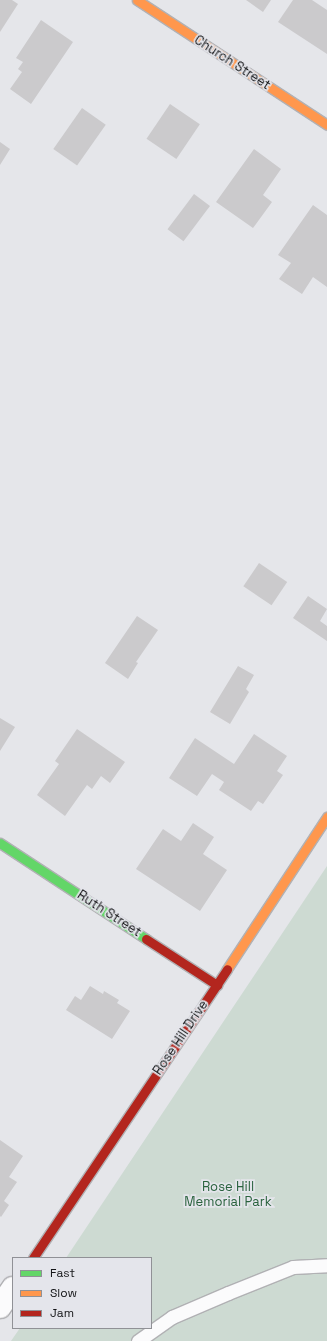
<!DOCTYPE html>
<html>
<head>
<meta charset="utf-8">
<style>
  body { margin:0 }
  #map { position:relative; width:327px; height:1341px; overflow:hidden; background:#e5e6ea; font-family:"Space Grotesk",sans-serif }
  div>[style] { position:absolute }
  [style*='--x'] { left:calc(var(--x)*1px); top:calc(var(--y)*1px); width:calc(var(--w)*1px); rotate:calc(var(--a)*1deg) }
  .green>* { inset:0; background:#cddad2 }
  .building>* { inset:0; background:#cbcacc; transform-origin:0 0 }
  .roads { filter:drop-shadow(1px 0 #b1b1b4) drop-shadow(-1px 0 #b1b1b4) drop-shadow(0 1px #b1b1b4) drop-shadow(0 -1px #b1b1b4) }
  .lane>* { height:13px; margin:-6.5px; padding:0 6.5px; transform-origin:6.5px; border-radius:6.5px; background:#fbfbfc }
  .street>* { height:22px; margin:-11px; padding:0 11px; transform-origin:11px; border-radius:11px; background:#fbfbfc }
  .fast>* { height:9px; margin:-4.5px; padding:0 4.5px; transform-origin:4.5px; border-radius:4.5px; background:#63d668 }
  .slow>* { height:9px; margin:-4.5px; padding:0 4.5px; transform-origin:4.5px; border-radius:4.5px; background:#ff974d }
  .jam>* { height:9px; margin:-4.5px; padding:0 4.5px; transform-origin:4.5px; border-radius:4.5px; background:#b3261e }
  span { translate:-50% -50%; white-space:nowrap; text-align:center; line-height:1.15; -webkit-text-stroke:3.5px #e4e5eb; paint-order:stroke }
  .street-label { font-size:13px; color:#131416 }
  .park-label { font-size:13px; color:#29623d }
  .legend { position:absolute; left:12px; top:1257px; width:140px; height:72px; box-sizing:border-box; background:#e4e5eb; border:1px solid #909196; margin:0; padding:5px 7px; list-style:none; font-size:12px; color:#131416 }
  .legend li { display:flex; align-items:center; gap:8px; height:20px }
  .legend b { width:20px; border:1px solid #909196 }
</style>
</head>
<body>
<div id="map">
  <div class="green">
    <div style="clip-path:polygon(327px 866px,327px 1341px,11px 1341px,20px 1328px,151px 1328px,151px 1258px,66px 1258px)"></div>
  </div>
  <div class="building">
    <div style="clip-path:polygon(0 0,12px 0,18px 4px,0 32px)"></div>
    <div style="clip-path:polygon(246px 0,271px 0,263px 12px)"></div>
    <div style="clip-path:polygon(293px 0,312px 0,327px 10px,327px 54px,278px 22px)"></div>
    <div style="clip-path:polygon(41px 20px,73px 42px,31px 104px,10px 89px,22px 72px,18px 69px,23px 62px,16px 58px)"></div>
    <div style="left:170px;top:104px;width:36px;height:42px;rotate:34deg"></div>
    <div style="left:82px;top:108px;width:29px;height:50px;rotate:35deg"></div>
    <div style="clip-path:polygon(0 142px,10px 149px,0 165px)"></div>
    <div style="clip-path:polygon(254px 149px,281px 169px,263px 195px,272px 202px,253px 228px,216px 202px)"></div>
    <div style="left:194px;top:194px;width:20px;height:44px;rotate:37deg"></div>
    <div style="clip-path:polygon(313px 205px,327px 215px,327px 287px,313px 277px,302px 294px,279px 279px,291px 263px,278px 255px)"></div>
    <div style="left:259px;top:563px;width:34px;height:28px;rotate:34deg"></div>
    <div style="clip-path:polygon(308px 596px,327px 609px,320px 621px,327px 626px,327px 641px,293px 618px)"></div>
    <div style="clip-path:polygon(137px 616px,158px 630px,136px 662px,138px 663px,128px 679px,105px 663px)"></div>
    <div style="clip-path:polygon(238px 666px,254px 675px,246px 689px,249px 692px,230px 724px,210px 712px)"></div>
    <div style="clip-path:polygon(0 718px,15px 727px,0 751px)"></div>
    <div style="clip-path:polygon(77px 729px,125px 762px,110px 783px,101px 776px,92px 789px,87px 785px,65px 816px,37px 795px,59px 764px,55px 761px)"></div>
    <div style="clip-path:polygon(254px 734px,287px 756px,277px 771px,283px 775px,263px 804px,258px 801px,251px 811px,219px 790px,224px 782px,212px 774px,197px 796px,169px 778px,195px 738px,234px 764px)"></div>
    <div style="clip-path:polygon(193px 823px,214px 837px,203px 854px,227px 870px,200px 911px,136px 869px,163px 829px,181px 841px)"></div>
    <div style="clip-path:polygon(90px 986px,103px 994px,104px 991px,119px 1000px,117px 1003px,130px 1011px,112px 1039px,66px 1010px,75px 996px,81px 1000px)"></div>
    <div style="clip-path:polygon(0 1140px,23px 1156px,9px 1177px,17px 1182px,4px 1201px,9px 1205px,1px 1217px,0 1216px)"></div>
  </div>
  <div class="roads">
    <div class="lane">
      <div style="--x:138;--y:1341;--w:42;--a:-35.2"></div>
      <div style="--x:172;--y:1317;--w:61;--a:-23.2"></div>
      <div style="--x:228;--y:1293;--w:70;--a:-21.8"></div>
      <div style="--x:293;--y:1267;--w:34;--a:-3"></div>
    </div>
    <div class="street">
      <div style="--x:0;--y:1307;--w:23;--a:-56"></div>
    </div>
    <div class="fast">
      <div style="--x:0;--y:843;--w:175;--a:33.3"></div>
    </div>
    <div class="slow">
      <div style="--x:137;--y:0;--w:227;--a:33.3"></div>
      <div style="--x:227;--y:969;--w:182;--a:-56.7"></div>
    </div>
    <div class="jam">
      <div style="--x:146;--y:939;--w:85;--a:32.9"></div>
      <div style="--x:33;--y:1258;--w:348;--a:-56.1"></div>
    </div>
  </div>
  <div class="street-label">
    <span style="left:232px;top:63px;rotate:33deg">Church Street</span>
    <span style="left:109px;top:914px;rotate:33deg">Ruth Street</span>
    <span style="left:181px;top:1038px;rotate:-56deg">Rose Hill Drive</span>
  </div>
  <div class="park-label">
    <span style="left:228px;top:1195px">Rose Hill<br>Memorial Park</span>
  </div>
  <ul class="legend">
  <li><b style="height:5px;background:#63d668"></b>Fast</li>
  <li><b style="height:5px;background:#ff974d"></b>Slow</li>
  <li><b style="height:5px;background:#b3261e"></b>Jam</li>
  </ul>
</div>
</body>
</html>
